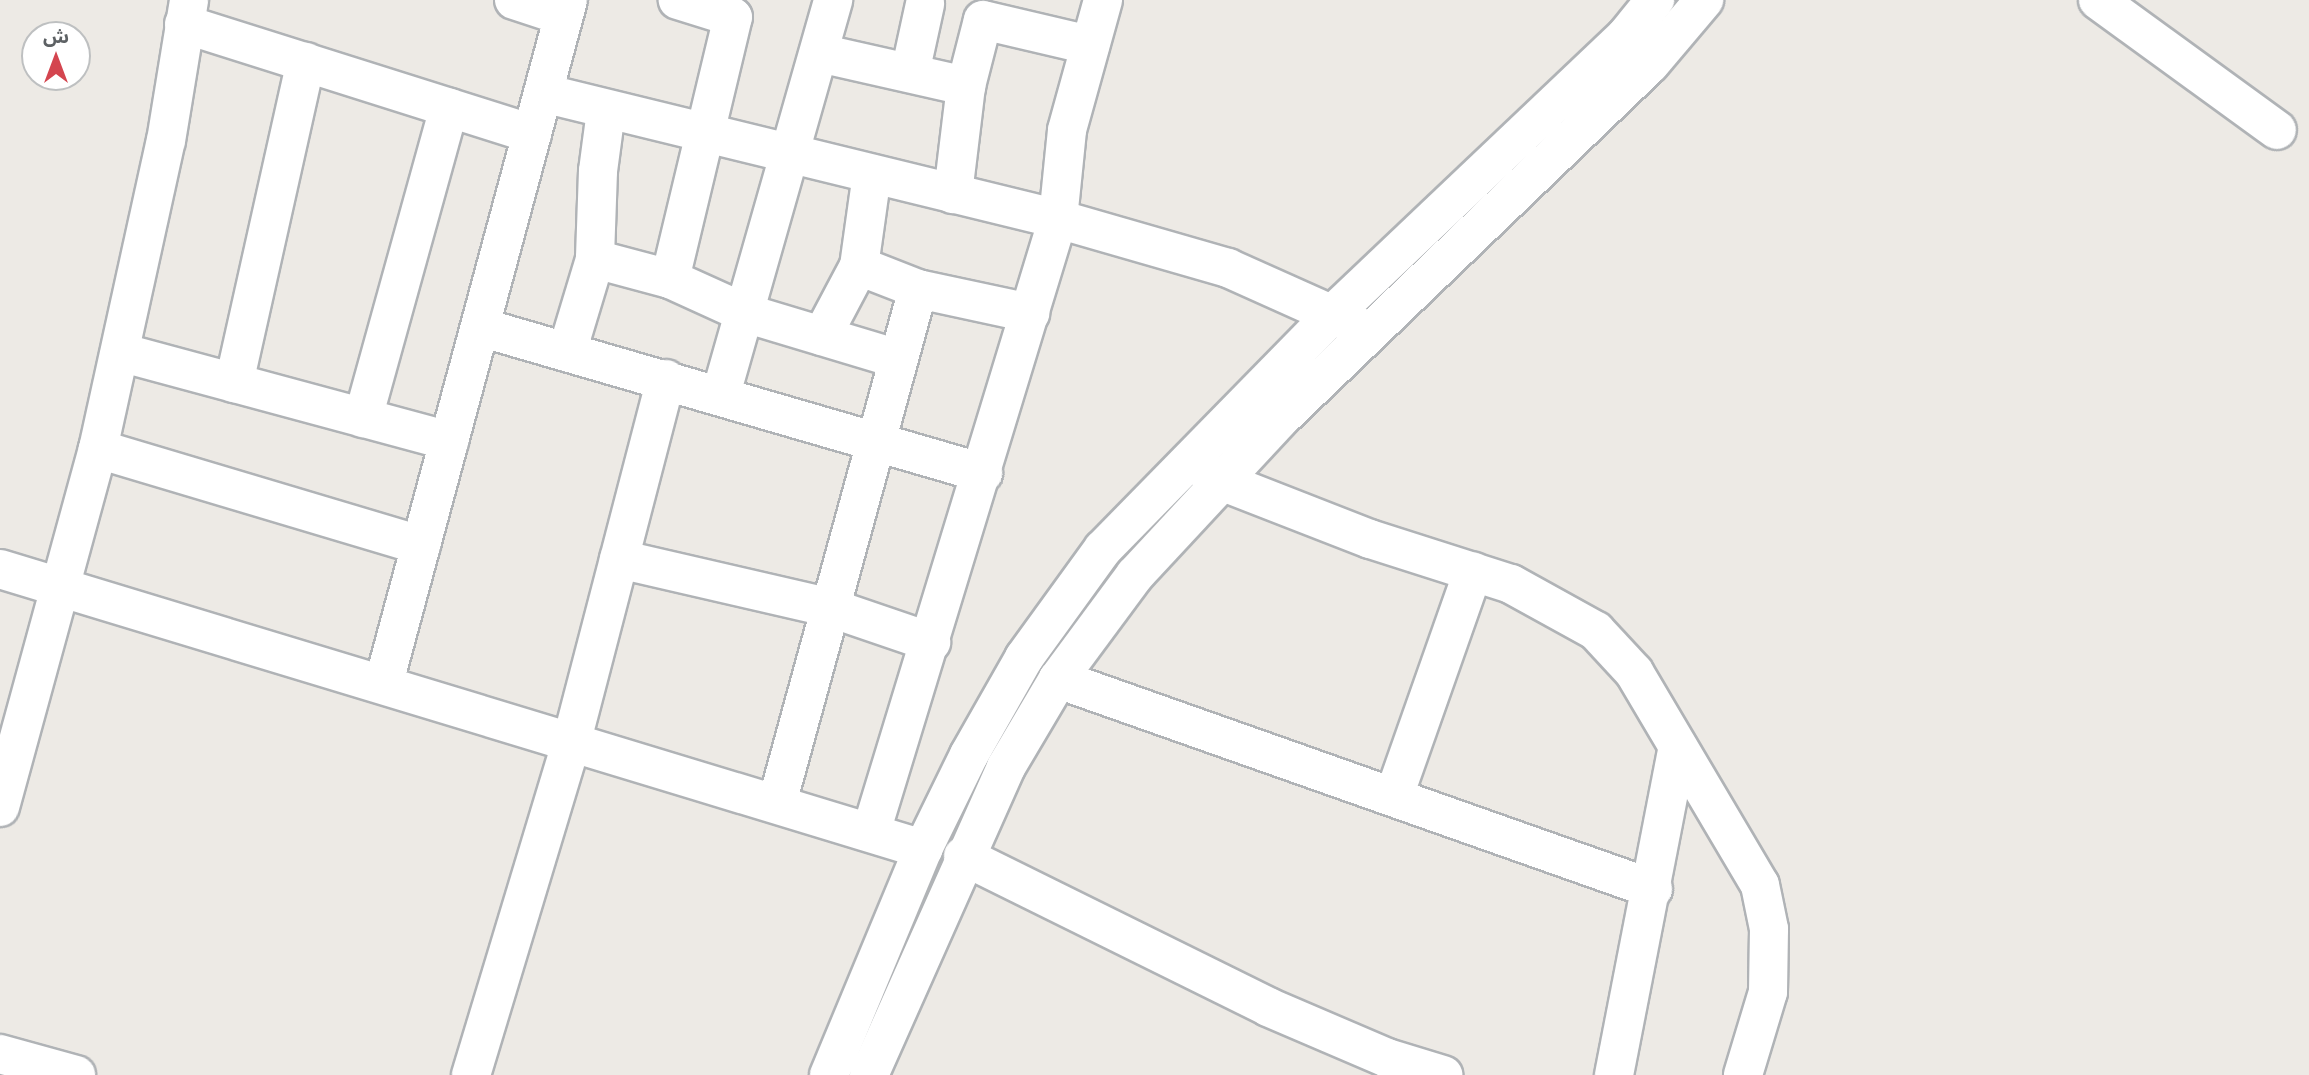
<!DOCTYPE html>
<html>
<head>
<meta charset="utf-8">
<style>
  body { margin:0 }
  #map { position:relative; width:2309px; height:1075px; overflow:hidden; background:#edeae5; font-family:"Roboto Condensed","Noto Sans Arabic",sans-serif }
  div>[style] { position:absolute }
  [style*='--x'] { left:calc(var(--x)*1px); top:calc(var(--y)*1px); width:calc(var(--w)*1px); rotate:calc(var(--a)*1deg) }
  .roads { filter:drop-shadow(2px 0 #b0b3b6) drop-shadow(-2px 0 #b0b3b6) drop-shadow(0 2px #b0b3b6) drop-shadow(0 -2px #b0b3b6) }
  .street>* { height:38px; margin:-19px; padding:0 19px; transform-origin:19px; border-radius:19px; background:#fff }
  .secondary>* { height:38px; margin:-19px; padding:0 19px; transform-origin:19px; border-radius:19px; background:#fff }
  span { translate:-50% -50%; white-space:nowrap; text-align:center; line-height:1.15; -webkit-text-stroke:5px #fff; paint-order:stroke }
  .north { position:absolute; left:21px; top:21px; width:70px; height:70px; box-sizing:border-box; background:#fff; border:2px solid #bec0c1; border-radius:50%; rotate:0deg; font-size:19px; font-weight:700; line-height:28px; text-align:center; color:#5d6164 }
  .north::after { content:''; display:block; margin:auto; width:24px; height:32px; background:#d4454f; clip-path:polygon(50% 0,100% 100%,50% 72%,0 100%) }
</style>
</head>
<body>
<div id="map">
  <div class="roads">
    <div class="street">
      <div style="--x:514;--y:0;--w:52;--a:18.1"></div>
      <div style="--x:2098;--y:0;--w:221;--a:36"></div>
      <div style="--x:184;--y:24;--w:365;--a:17.5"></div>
      <div style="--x:819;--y:53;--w:151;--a:12.7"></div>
      <div style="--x:966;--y:86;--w:109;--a:96.9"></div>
      <div style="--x:910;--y:73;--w:71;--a:-77.7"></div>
      <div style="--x:966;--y:86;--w:68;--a:-75.6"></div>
      <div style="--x:983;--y:20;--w:110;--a:13.2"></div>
      <div style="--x:543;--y:93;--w:530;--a:13.75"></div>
      <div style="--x:1058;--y:219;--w:177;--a:16.1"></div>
      <div style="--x:1228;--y:268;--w:147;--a:24.1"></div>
      <div style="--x:606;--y:111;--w:61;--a:97.6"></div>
      <div style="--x:598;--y:171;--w:88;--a:92"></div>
      <div style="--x:595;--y:259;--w:78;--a:14.9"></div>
      <div style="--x:670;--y:279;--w:82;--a:24.4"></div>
      <div style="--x:745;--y:313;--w:160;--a:16.7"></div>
      <div style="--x:872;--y:174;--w:93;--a:98"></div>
      <div style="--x:859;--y:266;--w:63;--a:21.3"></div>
      <div style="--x:670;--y:279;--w:269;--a:-76.5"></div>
      <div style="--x:733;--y:17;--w:58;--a:-162.8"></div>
      <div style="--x:480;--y:327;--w:524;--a:16.19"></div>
      <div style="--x:822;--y:336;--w:79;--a:-62.1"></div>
      <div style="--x:120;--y:352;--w:341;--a:15.1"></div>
      <div style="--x:567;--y:352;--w:97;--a:-73.2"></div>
      <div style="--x:234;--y:383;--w:329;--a:-77.4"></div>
      <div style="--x:721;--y:394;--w:410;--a:-74.1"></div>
      <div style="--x:363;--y:418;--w:322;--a:-74.5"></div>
      <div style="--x:98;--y:449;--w:315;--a:-77.6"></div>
      <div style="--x:166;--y:141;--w:143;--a:-80.7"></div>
      <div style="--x:1196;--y:464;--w:30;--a:34"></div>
      <div style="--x:1221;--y:481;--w:160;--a:21.3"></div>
      <div style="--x:1370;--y:539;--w:148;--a:17.7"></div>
      <div style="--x:1511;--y:584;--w:97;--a:28.9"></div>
      <div style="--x:1596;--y:631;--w:56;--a:47.2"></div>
      <div style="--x:1634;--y:672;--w:247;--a:59.4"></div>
      <div style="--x:1760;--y:885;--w:45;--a:78.4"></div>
      <div style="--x:1769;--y:929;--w:63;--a:90.9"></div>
      <div style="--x:1768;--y:992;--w:87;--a:106.8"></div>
      <div style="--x:619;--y:559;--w:218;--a:13"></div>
      <div style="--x:831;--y:608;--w:106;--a:18.8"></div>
      <div style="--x:0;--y:569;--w:965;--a:16.88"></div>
      <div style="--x:1058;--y:679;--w:631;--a:19.44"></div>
      <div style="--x:384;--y:682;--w:706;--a:-74.9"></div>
      <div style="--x:1394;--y:796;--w:238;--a:-70.6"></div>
      <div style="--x:777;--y:803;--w:533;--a:-74.66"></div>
      <div style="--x:918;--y:289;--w:115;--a:12.1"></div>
      <div style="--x:0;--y:807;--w:371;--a:-74.7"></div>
      <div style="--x:98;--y:449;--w:337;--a:16.6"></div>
      <div style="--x:871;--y:832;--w:641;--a:-73.04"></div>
      <div style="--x:1058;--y:219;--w:89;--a:-84.2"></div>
      <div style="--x:1067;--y:130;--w:135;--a:-74.5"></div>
      <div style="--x:963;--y:856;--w:340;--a:26.3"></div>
      <div style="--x:1268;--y:1007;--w:129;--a:23.2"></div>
      <div style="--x:1387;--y:1058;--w:59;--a:16.9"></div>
      <div style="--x:0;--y:1054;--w:79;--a:15.4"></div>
      <div style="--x:471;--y:1075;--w:350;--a:-73.2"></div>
      <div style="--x:572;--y:740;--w:373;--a:-75.4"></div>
      <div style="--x:1614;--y:1075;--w:334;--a:-79"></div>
    </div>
    <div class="secondary">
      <div style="--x:829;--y:1075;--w:245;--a:-67.4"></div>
      <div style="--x:923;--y:849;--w:105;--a:-63.9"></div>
      <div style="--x:969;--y:755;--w:112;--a:-60.4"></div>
      <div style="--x:1024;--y:658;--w:135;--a:-54.1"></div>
      <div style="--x:1103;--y:549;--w:332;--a:-45.6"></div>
      <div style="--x:1335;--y:312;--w:400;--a:-43.5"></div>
      <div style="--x:1625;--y:37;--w:48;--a:-51"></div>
      <div style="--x:869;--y:1075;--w:337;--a:-66"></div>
      <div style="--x:1006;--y:767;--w:102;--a:-59.4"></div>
      <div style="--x:1058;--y:679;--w:129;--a:-53.5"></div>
      <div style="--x:1135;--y:575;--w:216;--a:-47.1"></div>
      <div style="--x:1282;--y:417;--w:510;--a:-43.81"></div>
      <div style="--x:1650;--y:64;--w:84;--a:-49.8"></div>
    </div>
  </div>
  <div class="north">ش</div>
</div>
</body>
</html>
